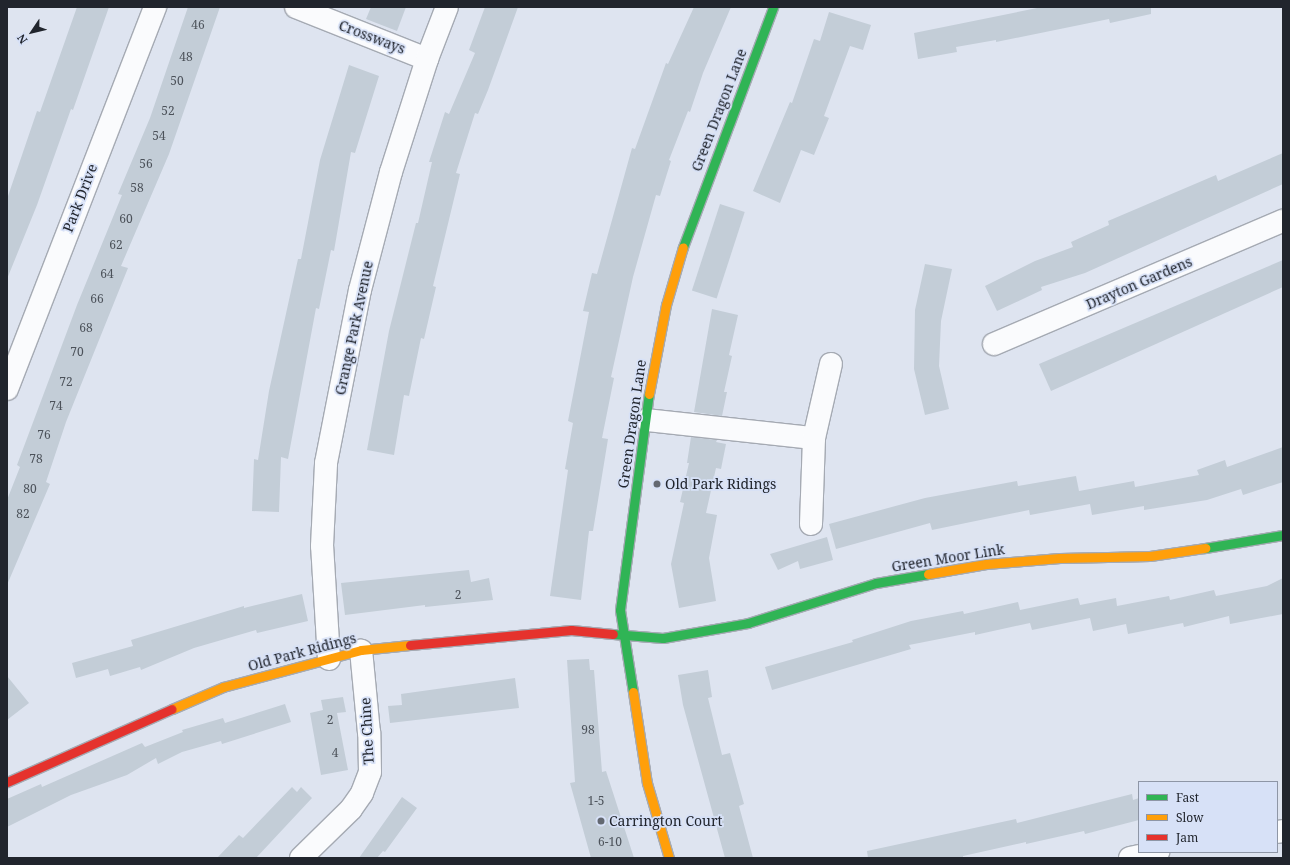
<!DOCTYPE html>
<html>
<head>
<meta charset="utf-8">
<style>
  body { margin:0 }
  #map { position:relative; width:1290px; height:865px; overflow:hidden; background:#dee4f0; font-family:"Noto Serif",serif }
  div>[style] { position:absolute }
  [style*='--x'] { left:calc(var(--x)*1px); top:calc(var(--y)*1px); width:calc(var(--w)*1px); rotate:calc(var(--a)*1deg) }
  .building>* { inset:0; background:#c3cdd7; transform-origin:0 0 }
  .roads { filter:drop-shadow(1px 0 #a5aab3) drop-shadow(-1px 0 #a5aab3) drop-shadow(0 1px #a5aab3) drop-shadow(0 -1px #a5aab3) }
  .street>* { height:22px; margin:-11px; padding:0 11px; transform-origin:11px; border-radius:11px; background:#fafbfd }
  .fast>* { height:9px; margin:-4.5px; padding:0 4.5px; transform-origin:4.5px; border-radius:4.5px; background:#30b455 }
  .slow>* { height:9px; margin:-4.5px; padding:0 4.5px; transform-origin:4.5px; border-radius:4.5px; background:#ff9f0a }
  .jam>* { height:9px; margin:-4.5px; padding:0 4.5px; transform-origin:4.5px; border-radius:4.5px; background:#e5322d }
  .dots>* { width:11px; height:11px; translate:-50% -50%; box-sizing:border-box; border:2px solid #d7e1f7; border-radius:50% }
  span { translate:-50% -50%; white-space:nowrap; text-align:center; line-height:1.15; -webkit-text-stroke:3.5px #d7e1f7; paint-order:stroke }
  .number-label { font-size:12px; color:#4c525a }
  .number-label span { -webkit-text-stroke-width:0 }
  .street-label { font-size:14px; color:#21252d }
  .poi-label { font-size:14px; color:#21252d }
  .left { translate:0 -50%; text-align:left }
  .frame { position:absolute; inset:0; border:8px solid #21252d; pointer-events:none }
  .legend { position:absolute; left:1138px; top:781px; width:140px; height:72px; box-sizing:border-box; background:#d7e1f7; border:1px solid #8e96a6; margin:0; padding:5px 7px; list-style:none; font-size:12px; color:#21252d }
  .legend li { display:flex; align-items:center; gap:8px; height:20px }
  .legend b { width:20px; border:1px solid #8e96a6 }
  .north { position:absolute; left:12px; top:12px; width:40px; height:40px; -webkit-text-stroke:3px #d7e1f7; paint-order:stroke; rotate:235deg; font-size:11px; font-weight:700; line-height:16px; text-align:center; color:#21252d }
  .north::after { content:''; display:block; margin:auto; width:14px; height:18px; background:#21252d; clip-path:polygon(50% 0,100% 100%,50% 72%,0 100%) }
</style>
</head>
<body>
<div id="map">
  <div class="building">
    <div style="clip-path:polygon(77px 7px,109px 7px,73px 110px,71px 109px,37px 205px,7px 279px,7px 199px,37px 111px,40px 112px)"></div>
    <div style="clip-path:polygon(188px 7px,220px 7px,169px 154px,121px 266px,128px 268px,66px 422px,46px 482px,50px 484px,7px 585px,7px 500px,20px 467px,17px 465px,77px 305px,122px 195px,118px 194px,150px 118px)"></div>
    <div style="clip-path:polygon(371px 7px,406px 7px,397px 31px,366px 19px)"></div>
    <div style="clip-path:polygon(485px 7px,518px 7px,488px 90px,478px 114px,475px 113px,456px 173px,460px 174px,433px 286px,436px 287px,424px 339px,421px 338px,409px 396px,404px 395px,394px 455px,367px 450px,389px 331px,416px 223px,418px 223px,432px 162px,429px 162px,445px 112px,449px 114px,475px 53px,469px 50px)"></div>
    <div style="clip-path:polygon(694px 7px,731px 7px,703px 73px,690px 112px,688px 111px,669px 160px,671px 161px,660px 196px,656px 195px,633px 277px,611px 377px,614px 378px,602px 438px,608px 439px,593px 531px,589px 531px,581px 600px,550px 596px,568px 470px,565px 469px,573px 423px,568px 421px,589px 312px,583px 311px,592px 273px,597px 274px,632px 148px,635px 149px,666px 63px,668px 64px)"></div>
    <div style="clip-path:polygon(1042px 7px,1151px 7px,1151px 14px,1110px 23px,1109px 19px,996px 42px,996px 40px,956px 47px,957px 52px,918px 59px,914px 33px)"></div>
    <div style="clip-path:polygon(829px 12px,871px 25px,863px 50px,850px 46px,824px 116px,829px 118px,814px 155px,801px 150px,780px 203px,753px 191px,790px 102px,792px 103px,814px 39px,820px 41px)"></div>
    <div style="clip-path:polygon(349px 65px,379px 76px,355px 153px,351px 152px,334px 251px,331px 250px,319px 309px,316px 308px,288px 459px,281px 457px,279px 512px,252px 511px,254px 459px,258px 460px,269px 391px,298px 259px,301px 259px,320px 160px)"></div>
    <div style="clip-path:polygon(1283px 153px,1283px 184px,1085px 273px,1041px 287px,1042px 290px,997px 311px,985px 286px,1035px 261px,1073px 247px,1071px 242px,1109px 225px,1108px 221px,1216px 175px,1218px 181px)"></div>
    <div style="left:720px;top:204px;width:26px;height:91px;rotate:18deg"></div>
    <div style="clip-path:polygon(1283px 260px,1283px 287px,1051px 391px,1039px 364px)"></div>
    <div style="clip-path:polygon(925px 264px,952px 269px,941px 321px,939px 366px,949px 409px,925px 415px,914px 369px,915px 310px)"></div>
    <div style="clip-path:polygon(712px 309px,738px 315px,729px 355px,732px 356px,724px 392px,727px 392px,722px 416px,694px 412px)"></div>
    <div style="clip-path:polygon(691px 437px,717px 440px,716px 442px,726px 444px,721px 469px,716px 468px,706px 513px,717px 515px,709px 558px,716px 601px,679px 608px,671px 564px,684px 503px,680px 502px,689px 463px,687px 463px)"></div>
    <div style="clip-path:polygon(1283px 447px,1283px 482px,1243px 495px,1241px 489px,1207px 500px,1144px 510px,1144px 506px,1092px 515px,1090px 504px,1030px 515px,1029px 510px,932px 530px,930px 523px,836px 549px,829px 524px,925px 498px,1017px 481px,1018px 486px,1076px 476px,1079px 491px,1134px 481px,1135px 487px,1199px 475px,1197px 470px,1225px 460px,1227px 467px)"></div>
    <div style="clip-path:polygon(827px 537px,833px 560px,800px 569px,798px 561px,778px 570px,770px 554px)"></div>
    <div style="clip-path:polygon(469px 570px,471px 582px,489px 578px,493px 600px,425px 607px,425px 605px,345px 615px,341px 583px)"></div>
    <div style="clip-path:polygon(1283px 578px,1283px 614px,1230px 624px,1229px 616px,1184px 627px,1183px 623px,1128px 634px,1126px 624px,1093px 631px,1090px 618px,1032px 630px,1030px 623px,975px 635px,975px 632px,909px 645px,911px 649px,772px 690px,765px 667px,853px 642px,852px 640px,911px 621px,963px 611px,964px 614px,1018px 602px,1020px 610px,1078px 598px,1080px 605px,1116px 598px,1117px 606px,1169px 596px,1170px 600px,1214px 590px,1216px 596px,1267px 586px)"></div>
    <div style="clip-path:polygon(302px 594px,308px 621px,257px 633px,256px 630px,194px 648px,141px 670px,140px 667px,110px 676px,108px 669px,76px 678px,72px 663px,133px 646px,131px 640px,244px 606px,244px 608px)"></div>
    <div style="clip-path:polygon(589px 659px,590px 670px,594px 670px,602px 772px,606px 771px,634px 858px,591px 858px,570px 783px,575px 782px,567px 660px)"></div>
    <div style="clip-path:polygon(708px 670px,712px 697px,708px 698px,722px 755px,730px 753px,744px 804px,739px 806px,753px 858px,725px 858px,683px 705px,678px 675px)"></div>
    <div style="clip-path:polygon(7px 676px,29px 703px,7px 720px)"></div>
    <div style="clip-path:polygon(515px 678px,519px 708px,390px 723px,388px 706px,402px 705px,401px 694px)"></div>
    <div style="clip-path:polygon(343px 697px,346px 712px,337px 713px,348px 770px,321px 775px,310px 713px,323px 710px,321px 700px)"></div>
    <div style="clip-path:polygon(285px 704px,291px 722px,222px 744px,221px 741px,182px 752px,158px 764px,156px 758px,127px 775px,71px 795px,7px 827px,7px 799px,41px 784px,42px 787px,142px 743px,145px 747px,183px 732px,182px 730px,223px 718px,225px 723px)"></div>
    <div style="clip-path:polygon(292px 787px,297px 792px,301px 787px,312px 798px,256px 858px,217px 858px,239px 835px,243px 838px)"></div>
    <div style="clip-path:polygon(1132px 794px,1133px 800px,1139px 798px,1139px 820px,1085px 834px,1084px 831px,1026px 844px,1026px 842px,963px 856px,963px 858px,868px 858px,867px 851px,1016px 819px,1017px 823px)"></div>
    <div style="clip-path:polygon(402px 797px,417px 808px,385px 852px,383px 851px,377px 858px,359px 858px)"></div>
  </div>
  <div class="roads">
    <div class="street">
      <div style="--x:296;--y:7;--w:141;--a:21.7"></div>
      <div style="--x:994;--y:344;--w:314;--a:-23.1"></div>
      <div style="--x:7;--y:389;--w:410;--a:-68.8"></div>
      <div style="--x:647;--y:420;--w:168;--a:6.2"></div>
      <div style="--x:811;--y:524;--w:86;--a:-88"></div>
      <div style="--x:814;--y:438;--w:76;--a:-77.1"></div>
      <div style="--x:329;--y:659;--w:113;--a:-93.5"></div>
      <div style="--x:322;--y:546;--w:83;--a:-87.2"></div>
      <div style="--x:326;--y:463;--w:176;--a:-78.9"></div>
      <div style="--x:360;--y:290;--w:122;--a:-75.3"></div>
      <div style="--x:391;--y:172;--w:119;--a:-72.3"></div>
      <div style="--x:427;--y:59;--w:56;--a:-69"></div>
      <div style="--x:1277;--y:832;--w:6;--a:-9"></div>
      <div style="--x:301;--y:858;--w:70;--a:-44.4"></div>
      <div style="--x:351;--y:809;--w:19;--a:-55"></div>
      <div style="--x:362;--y:793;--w:22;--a:-69"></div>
      <div style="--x:370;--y:772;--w:39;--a:-91"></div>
      <div style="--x:369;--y:733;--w:83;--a:-95.5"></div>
      <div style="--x:1130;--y:858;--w:29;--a:-12"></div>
    </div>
    <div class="fast">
      <div style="--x:683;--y:247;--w:256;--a:-69.4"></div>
      <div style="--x:1205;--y:548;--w:79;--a:-9.5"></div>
      <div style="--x:613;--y:634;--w:50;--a:4.6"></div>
      <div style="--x:663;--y:638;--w:86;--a:-10"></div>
      <div style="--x:748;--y:623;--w:134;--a:-17.4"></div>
      <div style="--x:876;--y:583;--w:53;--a:-9.8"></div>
      <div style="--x:633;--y:692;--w:83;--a:-99"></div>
      <div style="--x:620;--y:610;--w:218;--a:-82.4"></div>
    </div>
    <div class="slow">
      <div style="--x:649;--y:394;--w:91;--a:-79.2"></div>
      <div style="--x:666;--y:305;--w:60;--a:-73.7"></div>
      <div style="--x:928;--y:574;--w:59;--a:-9.8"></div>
      <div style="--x:986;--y:564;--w:74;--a:-4.6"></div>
      <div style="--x:1060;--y:558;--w:90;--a:-1.3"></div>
      <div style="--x:1150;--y:556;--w:56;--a:-8.3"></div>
      <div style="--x:633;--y:692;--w:92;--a:81.3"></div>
      <div style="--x:647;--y:783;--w:78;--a:73.7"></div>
      <div style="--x:172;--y:709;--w:56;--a:-23.3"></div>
      <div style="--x:223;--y:687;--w:143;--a:-15"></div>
      <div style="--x:361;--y:650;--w:49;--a:-5.8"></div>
    </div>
    <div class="jam">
      <div style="--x:410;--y:645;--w:162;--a:-5.3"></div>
      <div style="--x:571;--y:630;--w:42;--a:5.4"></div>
      <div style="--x:7;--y:782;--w:180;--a:-23.9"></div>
    </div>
  </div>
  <div class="dots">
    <div style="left:657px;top:484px;background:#636871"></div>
    <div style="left:601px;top:821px;background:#636871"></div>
  </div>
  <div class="number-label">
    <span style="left:198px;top:25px">46</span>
    <span style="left:186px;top:57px">48</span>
    <span style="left:177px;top:81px">50</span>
    <span style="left:168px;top:111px">52</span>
    <span style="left:159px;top:136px">54</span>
    <span style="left:146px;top:164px">56</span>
    <span style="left:137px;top:188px">58</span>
    <span style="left:126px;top:219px">60</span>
    <span style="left:116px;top:245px">62</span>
    <span style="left:107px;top:274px">64</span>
    <span style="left:97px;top:299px">66</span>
    <span style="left:86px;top:328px">68</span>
    <span style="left:77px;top:352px">70</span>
    <span style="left:66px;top:382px">72</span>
    <span style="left:56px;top:406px">74</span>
    <span style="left:44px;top:435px">76</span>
    <span style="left:36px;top:459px">78</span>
    <span style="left:30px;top:489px">80</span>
    <span style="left:23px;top:514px">82</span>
    <span style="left:458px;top:595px">2</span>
    <span style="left:330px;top:720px">2</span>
    <span style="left:588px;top:730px">98</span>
    <span style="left:335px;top:753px">4</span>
    <span style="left:596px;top:801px">1-5</span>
    <span style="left:610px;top:842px">6-10</span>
  </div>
  <div class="street-label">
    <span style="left:372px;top:37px;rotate:21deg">Crossways</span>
    <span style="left:719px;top:110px;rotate:-69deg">Green Dragon Lane</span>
    <span style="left:80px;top:198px;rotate:-69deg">Park Drive</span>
    <span style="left:1139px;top:283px;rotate:-23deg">Drayton Gardens</span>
    <span style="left:354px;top:328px;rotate:-78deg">Grange Park Avenue</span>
    <span style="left:632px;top:424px;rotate:-82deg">Green Dragon Lane</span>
    <span style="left:948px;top:558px;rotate:-9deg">Green Moor Link</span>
    <span style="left:302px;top:652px;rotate:-15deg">Old Park Ridings</span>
    <span style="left:367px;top:731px;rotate:-93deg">The Chine</span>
  </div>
  <div class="poi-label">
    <span class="left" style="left:665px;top:484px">Old Park Ridings</span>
    <span class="left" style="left:609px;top:821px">Carrington Court</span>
  </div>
  <div class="frame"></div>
  <ul class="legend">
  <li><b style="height:5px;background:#30b455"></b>Fast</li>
  <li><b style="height:5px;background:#ff9f0a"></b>Slow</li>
  <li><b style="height:5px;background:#e5322d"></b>Jam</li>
  </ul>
  <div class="north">N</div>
</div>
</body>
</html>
